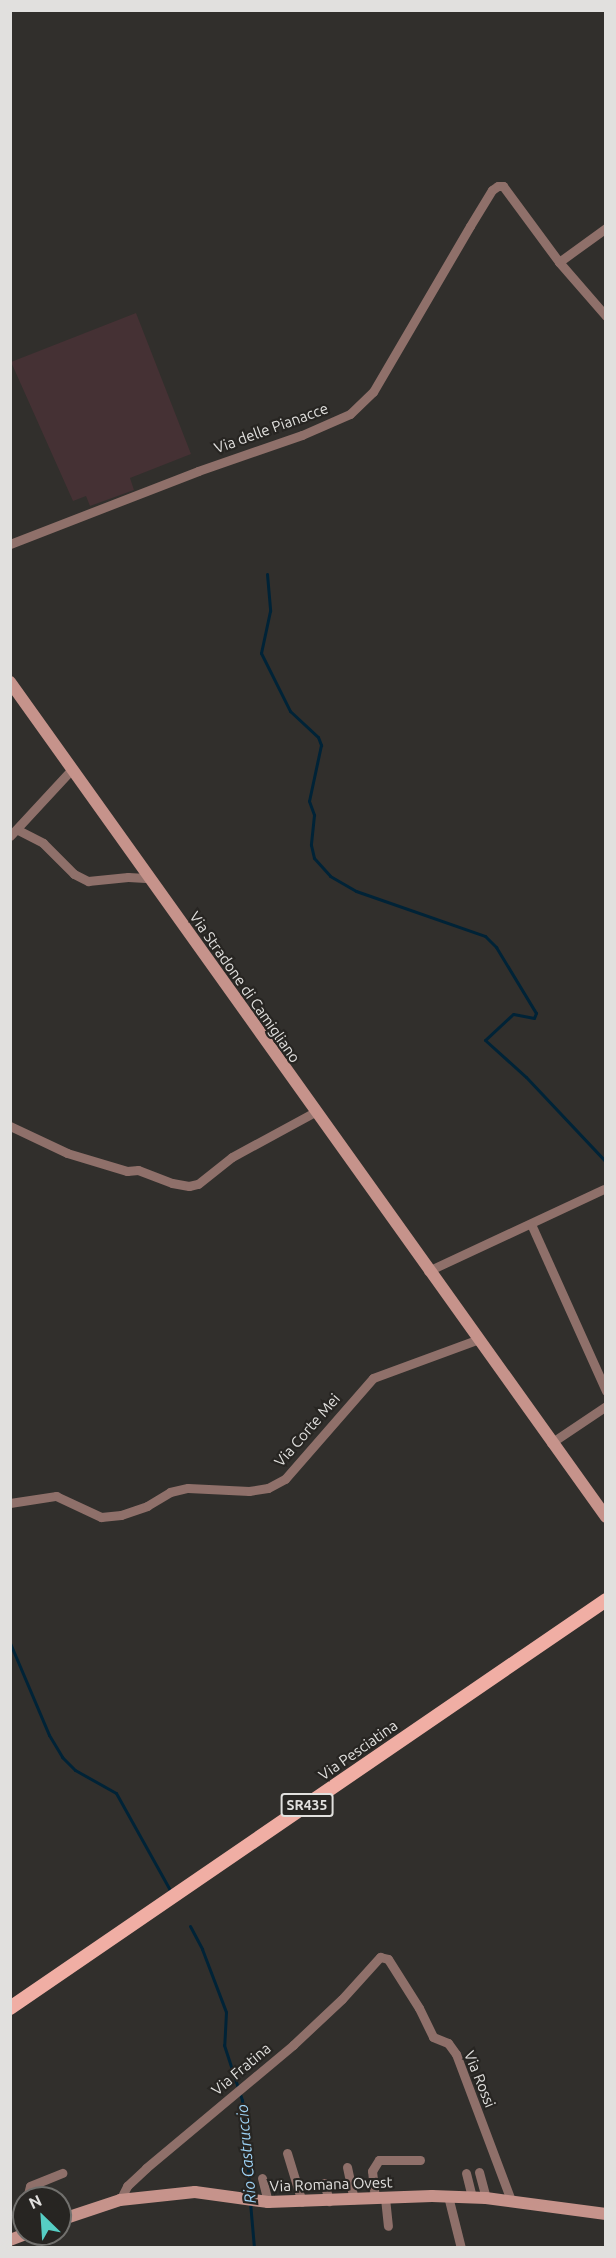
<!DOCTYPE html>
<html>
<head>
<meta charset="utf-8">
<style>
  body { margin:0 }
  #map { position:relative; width:616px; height:2258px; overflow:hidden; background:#312f2c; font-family:Ubuntu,sans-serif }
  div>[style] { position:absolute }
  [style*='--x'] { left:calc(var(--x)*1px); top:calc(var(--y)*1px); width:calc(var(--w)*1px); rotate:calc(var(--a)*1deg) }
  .education>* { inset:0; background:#453134 }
  .stream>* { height:3px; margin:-1.5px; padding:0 1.5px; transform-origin:1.5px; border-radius:1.5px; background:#002337 }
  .street>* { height:9px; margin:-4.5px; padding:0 4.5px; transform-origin:4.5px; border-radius:4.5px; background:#8f706a }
  .secondary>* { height:12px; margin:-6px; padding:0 6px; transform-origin:6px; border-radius:6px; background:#c6938b }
  .primary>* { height:14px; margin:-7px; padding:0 7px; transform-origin:7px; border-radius:7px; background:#f0aea4 }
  span { translate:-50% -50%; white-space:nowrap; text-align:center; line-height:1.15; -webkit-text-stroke:4.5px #272522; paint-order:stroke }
  .shield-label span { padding:2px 4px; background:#272522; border:2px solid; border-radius:4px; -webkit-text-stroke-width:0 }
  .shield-label { font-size:14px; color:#e1e0de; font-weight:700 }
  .street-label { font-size:15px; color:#e1e0de }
  .water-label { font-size:16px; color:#9dd2f5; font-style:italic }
  .frame { position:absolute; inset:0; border:12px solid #e1e0de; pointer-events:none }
  .north { position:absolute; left:12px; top:2186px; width:60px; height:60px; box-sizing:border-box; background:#272522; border:2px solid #71706d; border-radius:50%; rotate:335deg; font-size:16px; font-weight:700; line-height:24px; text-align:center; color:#e1e0de }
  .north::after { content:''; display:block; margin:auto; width:21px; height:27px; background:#56cec4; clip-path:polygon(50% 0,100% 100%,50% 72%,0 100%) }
</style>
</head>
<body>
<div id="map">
  <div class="education">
    <div style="clip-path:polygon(136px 313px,191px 454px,130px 478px,134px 490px,90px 506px,86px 496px,73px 501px,11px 362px)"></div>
  </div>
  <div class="stream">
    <div style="--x:267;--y:574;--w:37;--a:85"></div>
    <div style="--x:270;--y:611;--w:43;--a:102.1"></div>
    <div style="--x:261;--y:653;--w:65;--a:63.4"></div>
    <div style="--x:290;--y:711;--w:38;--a:43"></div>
    <div style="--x:318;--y:737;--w:9;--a:69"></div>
    <div style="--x:321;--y:745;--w:57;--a:102.1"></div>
    <div style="--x:309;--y:801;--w:15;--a:70"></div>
    <div style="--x:314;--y:815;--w:30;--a:96"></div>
    <div style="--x:311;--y:845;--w:13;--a:77"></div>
    <div style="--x:314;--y:858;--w:24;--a:48"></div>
    <div style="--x:330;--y:876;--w:30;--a:30"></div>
    <div style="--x:356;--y:891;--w:137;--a:19.2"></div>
    <div style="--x:485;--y:936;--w:16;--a:45"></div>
    <div style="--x:496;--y:947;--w:77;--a:58.8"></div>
    <div style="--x:536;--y:1013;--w:5;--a:112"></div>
    <div style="--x:534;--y:1018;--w:21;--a:-169"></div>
    <div style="--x:513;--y:1014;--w:38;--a:137"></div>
    <div style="--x:485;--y:1040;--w:55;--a:42.1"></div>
    <div style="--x:526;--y:1077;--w:117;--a:46.7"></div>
    <div style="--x:10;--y:1643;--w:100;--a:67"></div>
    <div style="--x:49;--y:1735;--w:26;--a:59"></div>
    <div style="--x:62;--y:1757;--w:18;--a:45"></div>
    <div style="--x:75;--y:1770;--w:47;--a:29.3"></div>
    <div style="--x:116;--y:1793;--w:111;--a:60.9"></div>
    <div style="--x:190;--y:1926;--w:26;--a:62"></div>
    <div style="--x:202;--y:1949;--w:67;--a:69.1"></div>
    <div style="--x:226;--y:2012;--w:33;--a:93"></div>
    <div style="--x:224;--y:2045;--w:58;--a:71.9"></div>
    <div style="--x:242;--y:2100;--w:95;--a:85.2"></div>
    <div style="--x:250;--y:2202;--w:46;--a:85"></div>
  </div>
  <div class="street">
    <div style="--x:559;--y:262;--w:58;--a:-35.9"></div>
    <div style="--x:10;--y:544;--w:202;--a:-21.2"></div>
    <div style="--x:198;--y:471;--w:110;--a:-19.1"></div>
    <div style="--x:302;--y:435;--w:52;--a:-23.6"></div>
    <div style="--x:350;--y:414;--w:32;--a:-44"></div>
    <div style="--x:373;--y:392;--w:192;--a:-59.7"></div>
    <div style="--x:470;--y:226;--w:42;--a:-58.6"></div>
    <div style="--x:492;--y:190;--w:7;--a:-34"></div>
    <div style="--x:498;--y:186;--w:5;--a:0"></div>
    <div style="--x:503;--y:186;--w:94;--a:53.6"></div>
    <div style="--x:559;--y:262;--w:72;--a:49"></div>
    <div style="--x:18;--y:830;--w:28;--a:27"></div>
    <div style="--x:43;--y:843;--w:44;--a:45"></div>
    <div style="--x:74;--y:874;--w:16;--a:27"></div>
    <div style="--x:88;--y:881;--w:40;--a:-5.7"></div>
    <div style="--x:128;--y:877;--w:22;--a:3"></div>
    <div style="--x:10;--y:836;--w:91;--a:-47.2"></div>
    <div style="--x:10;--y:1126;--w:63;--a:25.3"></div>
    <div style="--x:67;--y:1153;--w:63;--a:16.7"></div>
    <div style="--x:127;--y:1171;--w:11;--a:-5"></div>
    <div style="--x:138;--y:1170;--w:36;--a:21"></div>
    <div style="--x:172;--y:1183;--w:17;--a:10"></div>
    <div style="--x:189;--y:1186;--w:9;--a:-13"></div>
    <div style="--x:198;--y:1184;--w:43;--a:-38.5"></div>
    <div style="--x:232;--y:1157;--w:94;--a:-28.5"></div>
    <div style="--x:531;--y:1224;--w:183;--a:65.8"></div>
    <div style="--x:428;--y:1271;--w:194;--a:-25"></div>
    <div style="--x:551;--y:1443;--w:66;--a:-33.9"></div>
    <div style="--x:10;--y:1503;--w:47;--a:-8.7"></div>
    <div style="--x:56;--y:1496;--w:50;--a:25"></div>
    <div style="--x:101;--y:1517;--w:20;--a:-6"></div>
    <div style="--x:121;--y:1515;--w:28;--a:-19"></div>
    <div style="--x:147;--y:1506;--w:27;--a:-31"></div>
    <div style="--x:170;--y:1492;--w:18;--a:-13"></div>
    <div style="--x:188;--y:1488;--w:61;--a:2.8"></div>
    <div style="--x:249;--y:1491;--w:19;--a:-9"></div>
    <div style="--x:268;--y:1488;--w:19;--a:-28"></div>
    <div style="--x:285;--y:1479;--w:134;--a:-48.9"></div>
    <div style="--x:373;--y:1378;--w:113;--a:-20.2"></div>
    <div style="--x:287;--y:2153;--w:51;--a:73"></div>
    <div style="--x:347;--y:2167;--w:33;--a:78"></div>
    <div style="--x:479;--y:2172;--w:27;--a:75"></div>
    <div style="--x:466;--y:2173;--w:25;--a:76"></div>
    <div style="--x:262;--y:2178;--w:25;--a:76"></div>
    <div style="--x:324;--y:2183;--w:19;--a:74"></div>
    <div style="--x:448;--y:2196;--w:54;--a:76"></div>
    <div style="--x:27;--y:2198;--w:12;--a:-76"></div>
    <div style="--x:30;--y:2186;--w:35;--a:-22"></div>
    <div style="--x:385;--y:2198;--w:28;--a:84"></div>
    <div style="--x:375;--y:2199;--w:28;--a:-96"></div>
    <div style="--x:372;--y:2171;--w:13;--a:-58"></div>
    <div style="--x:379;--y:2160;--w:41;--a:0"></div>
    <div style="--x:120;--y:2200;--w:16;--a:-63"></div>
    <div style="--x:127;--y:2186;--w:26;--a:-43"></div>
    <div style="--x:146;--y:2168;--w:192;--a:-39.9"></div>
    <div style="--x:293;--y:2045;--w:67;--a:-43.2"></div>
    <div style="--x:342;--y:1999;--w:57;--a:-47.9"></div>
    <div style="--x:380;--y:1957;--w:8;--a:14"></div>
    <div style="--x:388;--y:1959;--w:58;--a:57.7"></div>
    <div style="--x:419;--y:2008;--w:32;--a:64"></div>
    <div style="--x:433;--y:2037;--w:16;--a:22"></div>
    <div style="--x:448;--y:2043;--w:14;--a:54"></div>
    <div style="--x:456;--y:2054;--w:156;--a:69.4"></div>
  </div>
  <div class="secondary">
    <div style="--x:10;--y:682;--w:1026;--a:54.48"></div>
    <div style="--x:60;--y:2220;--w:63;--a:-18.4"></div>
    <div style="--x:120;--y:2200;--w:75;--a:-6.1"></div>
    <div style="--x:195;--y:2192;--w:74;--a:7.8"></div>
    <div style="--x:268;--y:2202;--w:164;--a:-2.1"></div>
    <div style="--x:432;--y:2196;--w:54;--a:2.1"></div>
    <div style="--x:486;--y:2198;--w:121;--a:7.6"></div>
    <div style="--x:10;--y:2240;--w:17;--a:-21"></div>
  </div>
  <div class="primary">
    <div style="--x:10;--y:2008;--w:722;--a:-34.39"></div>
  </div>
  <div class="shield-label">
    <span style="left:307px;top:1805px">SR435</span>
  </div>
  <div class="street-label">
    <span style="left:271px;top:428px;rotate:-20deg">Via delle Pianacce</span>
    <span style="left:245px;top:987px;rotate:55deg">Via Stradone di Camigliano</span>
    <span style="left:307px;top:1430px;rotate:-49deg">Via Corte Mei</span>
    <span style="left:358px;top:1750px;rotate:-35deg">Via Pesciatina</span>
    <span style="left:241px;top:2069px;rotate:-40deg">Via Fratina</span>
    <span style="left:480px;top:2079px;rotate:68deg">Via Rossi</span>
    <span style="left:331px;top:2184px;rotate:-2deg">Via Romana Ovest</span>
  </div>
  <div class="water-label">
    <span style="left:246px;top:2154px;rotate:-95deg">Rio Castruccio</span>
  </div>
  <div class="frame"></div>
  <div class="north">N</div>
</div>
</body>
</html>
